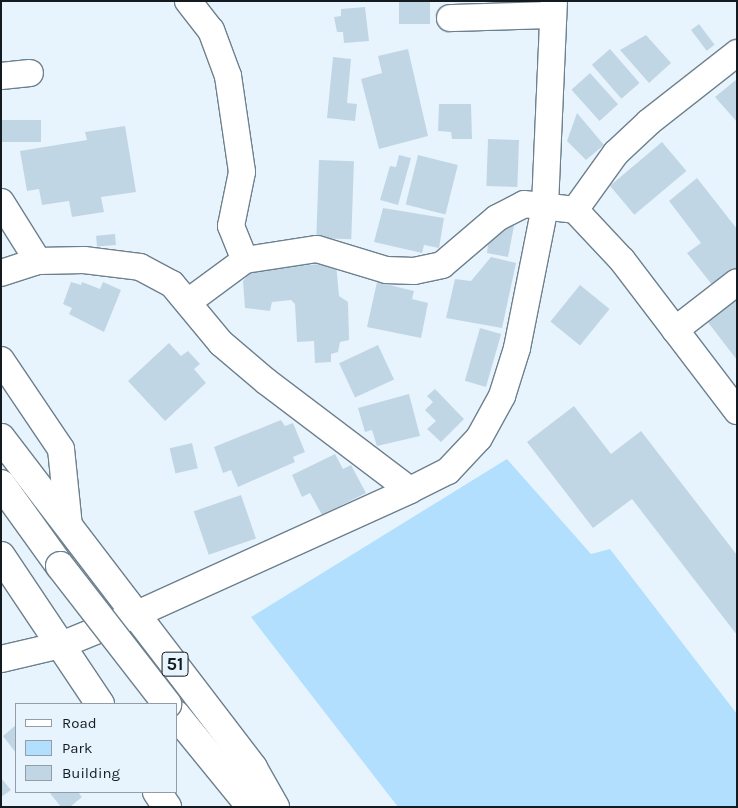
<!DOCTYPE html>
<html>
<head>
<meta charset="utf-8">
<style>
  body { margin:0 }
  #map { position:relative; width:738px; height:808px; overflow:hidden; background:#e8f4fd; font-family:Karla,sans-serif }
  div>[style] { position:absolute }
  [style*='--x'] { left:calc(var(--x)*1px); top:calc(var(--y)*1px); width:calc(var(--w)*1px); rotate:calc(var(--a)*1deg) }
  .green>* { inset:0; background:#b3dffe }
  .building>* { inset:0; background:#c1d6e4; transform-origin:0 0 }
  .roads { filter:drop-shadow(1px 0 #6d808d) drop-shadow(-1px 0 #6d808d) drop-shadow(0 1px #6d808d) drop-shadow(0 -1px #6d808d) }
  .minor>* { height:26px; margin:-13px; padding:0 13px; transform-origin:13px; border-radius:13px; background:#fff }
  .primary>* { height:28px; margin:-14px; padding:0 14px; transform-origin:14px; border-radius:14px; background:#fff }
  .motorway>* { height:28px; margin:-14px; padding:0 14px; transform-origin:14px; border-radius:14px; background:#fff }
  .bridges { filter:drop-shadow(1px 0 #6d808d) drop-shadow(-1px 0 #6d808d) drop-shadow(0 1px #6d808d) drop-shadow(0 -1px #6d808d) }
  .motorway-bridge>* { height:28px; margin:-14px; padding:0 14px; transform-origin:14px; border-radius:14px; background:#fff }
  span { translate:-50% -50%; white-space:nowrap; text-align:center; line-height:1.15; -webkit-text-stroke:5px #e8f4fd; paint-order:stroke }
  .shield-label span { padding:1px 4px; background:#e8f4fd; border:1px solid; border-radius:4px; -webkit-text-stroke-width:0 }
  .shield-label { font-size:18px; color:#131b20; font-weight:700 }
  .frame { position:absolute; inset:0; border:2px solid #131b20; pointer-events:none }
  .legend { position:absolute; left:15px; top:703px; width:162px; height:90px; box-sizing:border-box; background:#e8f4fd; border:1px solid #939da5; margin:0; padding:6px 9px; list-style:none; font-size:15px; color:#131b20 }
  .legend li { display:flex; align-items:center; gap:10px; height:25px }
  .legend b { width:25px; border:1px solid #939da5 }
</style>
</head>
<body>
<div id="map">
  <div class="green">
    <div style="clip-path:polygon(507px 459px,591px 554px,610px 549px,737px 714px,737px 807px,398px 807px,251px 617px)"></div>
  </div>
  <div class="building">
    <div style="left:399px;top:1px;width:31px;height:23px"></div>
    <div style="clip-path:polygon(365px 7px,369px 41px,344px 43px,343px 32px,337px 32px,334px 17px,341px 16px,341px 9px)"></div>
    <div style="left:699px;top:24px;width:26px;height:10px;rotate:53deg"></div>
    <div style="clip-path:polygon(646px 35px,671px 63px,649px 83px,620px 50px)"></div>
    <div style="clip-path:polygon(408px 49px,428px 136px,379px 149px,361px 79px,382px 73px,378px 56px)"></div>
    <div style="left:610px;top:49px;width:45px;height:24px;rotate:49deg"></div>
    <div style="clip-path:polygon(333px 57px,351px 59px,347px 103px,357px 104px,355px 121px,327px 118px)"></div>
    <div style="left:590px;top:73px;width:42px;height:25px;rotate:48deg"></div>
    <div style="clip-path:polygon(737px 79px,737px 122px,715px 97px)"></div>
    <div style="clip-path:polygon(439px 104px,471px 104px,472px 139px,452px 139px,451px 132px,438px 131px)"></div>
    <div style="clip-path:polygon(577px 113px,604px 145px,586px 160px,567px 141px)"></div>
    <div style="left:41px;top:120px;width:22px;height:40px;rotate:90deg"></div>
    <div style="clip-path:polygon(125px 126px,136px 192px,101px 197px,104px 212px,72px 217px,69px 201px,42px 205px,39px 189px,27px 191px,20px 151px,87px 140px,85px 132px)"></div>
    <div style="left:488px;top:139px;width:31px;height:47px;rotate:2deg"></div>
    <div style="left:662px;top:142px;width:38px;height:68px;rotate:50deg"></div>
    <div style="clip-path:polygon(399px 155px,411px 158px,398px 205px,380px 200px,390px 166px,396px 167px)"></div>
    <div style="left:418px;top:155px;width:41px;height:51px;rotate:14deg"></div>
    <div style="left:319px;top:160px;width:35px;height:78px;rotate:2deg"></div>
    <div style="clip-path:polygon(697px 178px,737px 229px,737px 267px,713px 286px,687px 253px,701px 243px,669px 201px)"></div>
    <div style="clip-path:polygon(383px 208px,444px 218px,439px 248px,424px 245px,422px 253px,374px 242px)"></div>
    <div style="clip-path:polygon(505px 224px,514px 226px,508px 257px,487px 253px,489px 235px)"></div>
    <div style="left:115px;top:234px;width:11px;height:19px;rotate:85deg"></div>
    <div style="clip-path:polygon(491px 257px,516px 263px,502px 328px,446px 318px,455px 279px,471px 281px)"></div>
    <div style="clip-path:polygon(336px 263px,339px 296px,348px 302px,349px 340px,340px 342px,338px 352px,331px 354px,331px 362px,315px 363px,314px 341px,297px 342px,295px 304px,291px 300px,272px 302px,270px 311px,245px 308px,243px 281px,253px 269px)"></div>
    <div style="clip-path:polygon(71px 282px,81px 285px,82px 282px,100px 289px,103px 282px,121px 290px,104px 332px,69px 314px,72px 308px,63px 304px)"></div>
    <div style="clip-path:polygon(377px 282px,414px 291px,412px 299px,428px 303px,421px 338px,367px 327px)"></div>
    <div style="left:580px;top:285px;width:38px;height:47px;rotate:39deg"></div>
    <div style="clip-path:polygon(737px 298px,737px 360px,707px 321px)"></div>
    <div style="left:480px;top:328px;width:22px;height:55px;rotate:16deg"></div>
    <div style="clip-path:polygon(169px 343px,181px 356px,188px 351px,200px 364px,194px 369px,206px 383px,165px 421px,128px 381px)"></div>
    <div style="left:378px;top:345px;width:38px;height:43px;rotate:65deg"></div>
    <div style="clip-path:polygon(435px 389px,464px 419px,441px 442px,427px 429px,436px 421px,425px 410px,433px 402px,427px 396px)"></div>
    <div style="clip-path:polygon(409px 394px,420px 436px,377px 446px,372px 430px,365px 432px,358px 408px)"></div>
    <div style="clip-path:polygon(574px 406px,611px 454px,641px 431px,737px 555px,737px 635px,632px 499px,593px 528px,527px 442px)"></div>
    <div style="clip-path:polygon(281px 420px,285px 426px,293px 423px,305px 452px,293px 457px,295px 462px,238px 487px,231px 470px,223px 473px,214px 447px)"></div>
    <div style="left:192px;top:443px;width:26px;height:23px;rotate:77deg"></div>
    <div style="clip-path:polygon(335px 454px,343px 469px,351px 465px,366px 493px,322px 515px,310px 493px,302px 497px,292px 475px)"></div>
    <div style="left:241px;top:495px;width:46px;height:50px;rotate:71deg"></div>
    <div style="clip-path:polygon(16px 725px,16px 753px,3px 736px)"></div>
    <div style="clip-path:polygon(1px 778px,11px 790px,1px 797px)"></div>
    <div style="clip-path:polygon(49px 792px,78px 792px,82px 797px,70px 807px,61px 807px)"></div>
  </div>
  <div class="roads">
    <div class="minor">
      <div style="--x:188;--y:1;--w:37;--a:52"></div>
      <div style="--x:211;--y:30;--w:49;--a:69.7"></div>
      <div style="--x:228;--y:76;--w:97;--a:81.7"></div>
      <div style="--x:242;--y:172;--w:55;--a:101.5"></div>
      <div style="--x:231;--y:226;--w:37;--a:68"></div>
      <div style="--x:450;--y:18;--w:103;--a:-1.7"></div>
      <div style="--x:1;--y:76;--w:29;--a:-6"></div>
      <div style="--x:1;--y:202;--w:70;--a:57.9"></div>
      <div style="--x:575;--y:210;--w:70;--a:-54.3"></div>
      <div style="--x:616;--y:153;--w:45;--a:-43.2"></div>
      <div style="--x:649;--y:122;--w:112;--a:-38.1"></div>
      <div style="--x:1;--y:273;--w:39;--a:-18"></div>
      <div style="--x:38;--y:261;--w:46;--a:-1.2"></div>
      <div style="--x:84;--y:260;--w:56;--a:7.1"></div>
      <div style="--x:140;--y:267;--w:36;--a:28"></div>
      <div style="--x:172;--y:284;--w:77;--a:50.3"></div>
      <div style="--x:221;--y:343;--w:60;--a:40.3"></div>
      <div style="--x:267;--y:382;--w:179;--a:37.1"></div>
      <div style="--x:188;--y:302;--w:71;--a:-36.4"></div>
      <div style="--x:245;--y:260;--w:73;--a:-8.7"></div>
      <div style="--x:317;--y:249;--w:72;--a:16.9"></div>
      <div style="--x:386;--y:270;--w:28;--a:2"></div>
      <div style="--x:414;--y:271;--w:29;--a:-12"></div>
      <div style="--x:442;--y:265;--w:72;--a:-40.5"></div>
      <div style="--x:497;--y:218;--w:30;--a:-27"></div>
      <div style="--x:524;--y:204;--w:51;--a:6.7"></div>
      <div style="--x:575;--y:210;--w:69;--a:46.8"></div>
      <div style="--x:622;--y:260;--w:190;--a:52.7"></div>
      <div style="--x:675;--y:330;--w:78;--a:-37.7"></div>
      <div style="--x:1;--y:360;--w:107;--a:56"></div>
      <div style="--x:61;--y:449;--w:77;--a:84.1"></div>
      <div style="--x:1;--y:659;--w:62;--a:-13.1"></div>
      <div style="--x:61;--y:645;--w:82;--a:-22.2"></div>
      <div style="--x:137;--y:614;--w:300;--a:-24.4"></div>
      <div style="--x:410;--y:490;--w:42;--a:-26.6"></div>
      <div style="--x:448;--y:471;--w:45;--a:-46.8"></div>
      <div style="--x:479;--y:438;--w:48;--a:-61.3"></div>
      <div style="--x:502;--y:396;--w:50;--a:-72.6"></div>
      <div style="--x:517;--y:348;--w:145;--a:-78.8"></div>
      <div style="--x:545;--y:206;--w:205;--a:-87.5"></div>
    </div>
    <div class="primary">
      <div style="--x:1;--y:438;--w:415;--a:52.6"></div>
      <div style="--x:253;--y:768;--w:45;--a:60.6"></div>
      <div style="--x:1;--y:556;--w:178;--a:56.2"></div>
      <div style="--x:157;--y:792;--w:18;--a:56"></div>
    </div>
    <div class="motorway">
      <div style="--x:1;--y:484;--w:101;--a:54.3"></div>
      <div style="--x:176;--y:715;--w:119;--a:50.8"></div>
    </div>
  </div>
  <div class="bridges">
    <div class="motorway-bridge">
      <div style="--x:60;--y:566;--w:175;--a:52.2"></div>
    </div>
  </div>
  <div class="shield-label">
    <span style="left:175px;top:664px">51</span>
  </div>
  <div class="frame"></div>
  <ul class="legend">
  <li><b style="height:6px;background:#fff"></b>Road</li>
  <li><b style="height:14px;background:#b3dffe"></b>Park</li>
  <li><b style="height:14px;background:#c1d6e4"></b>Building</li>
  </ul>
</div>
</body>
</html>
